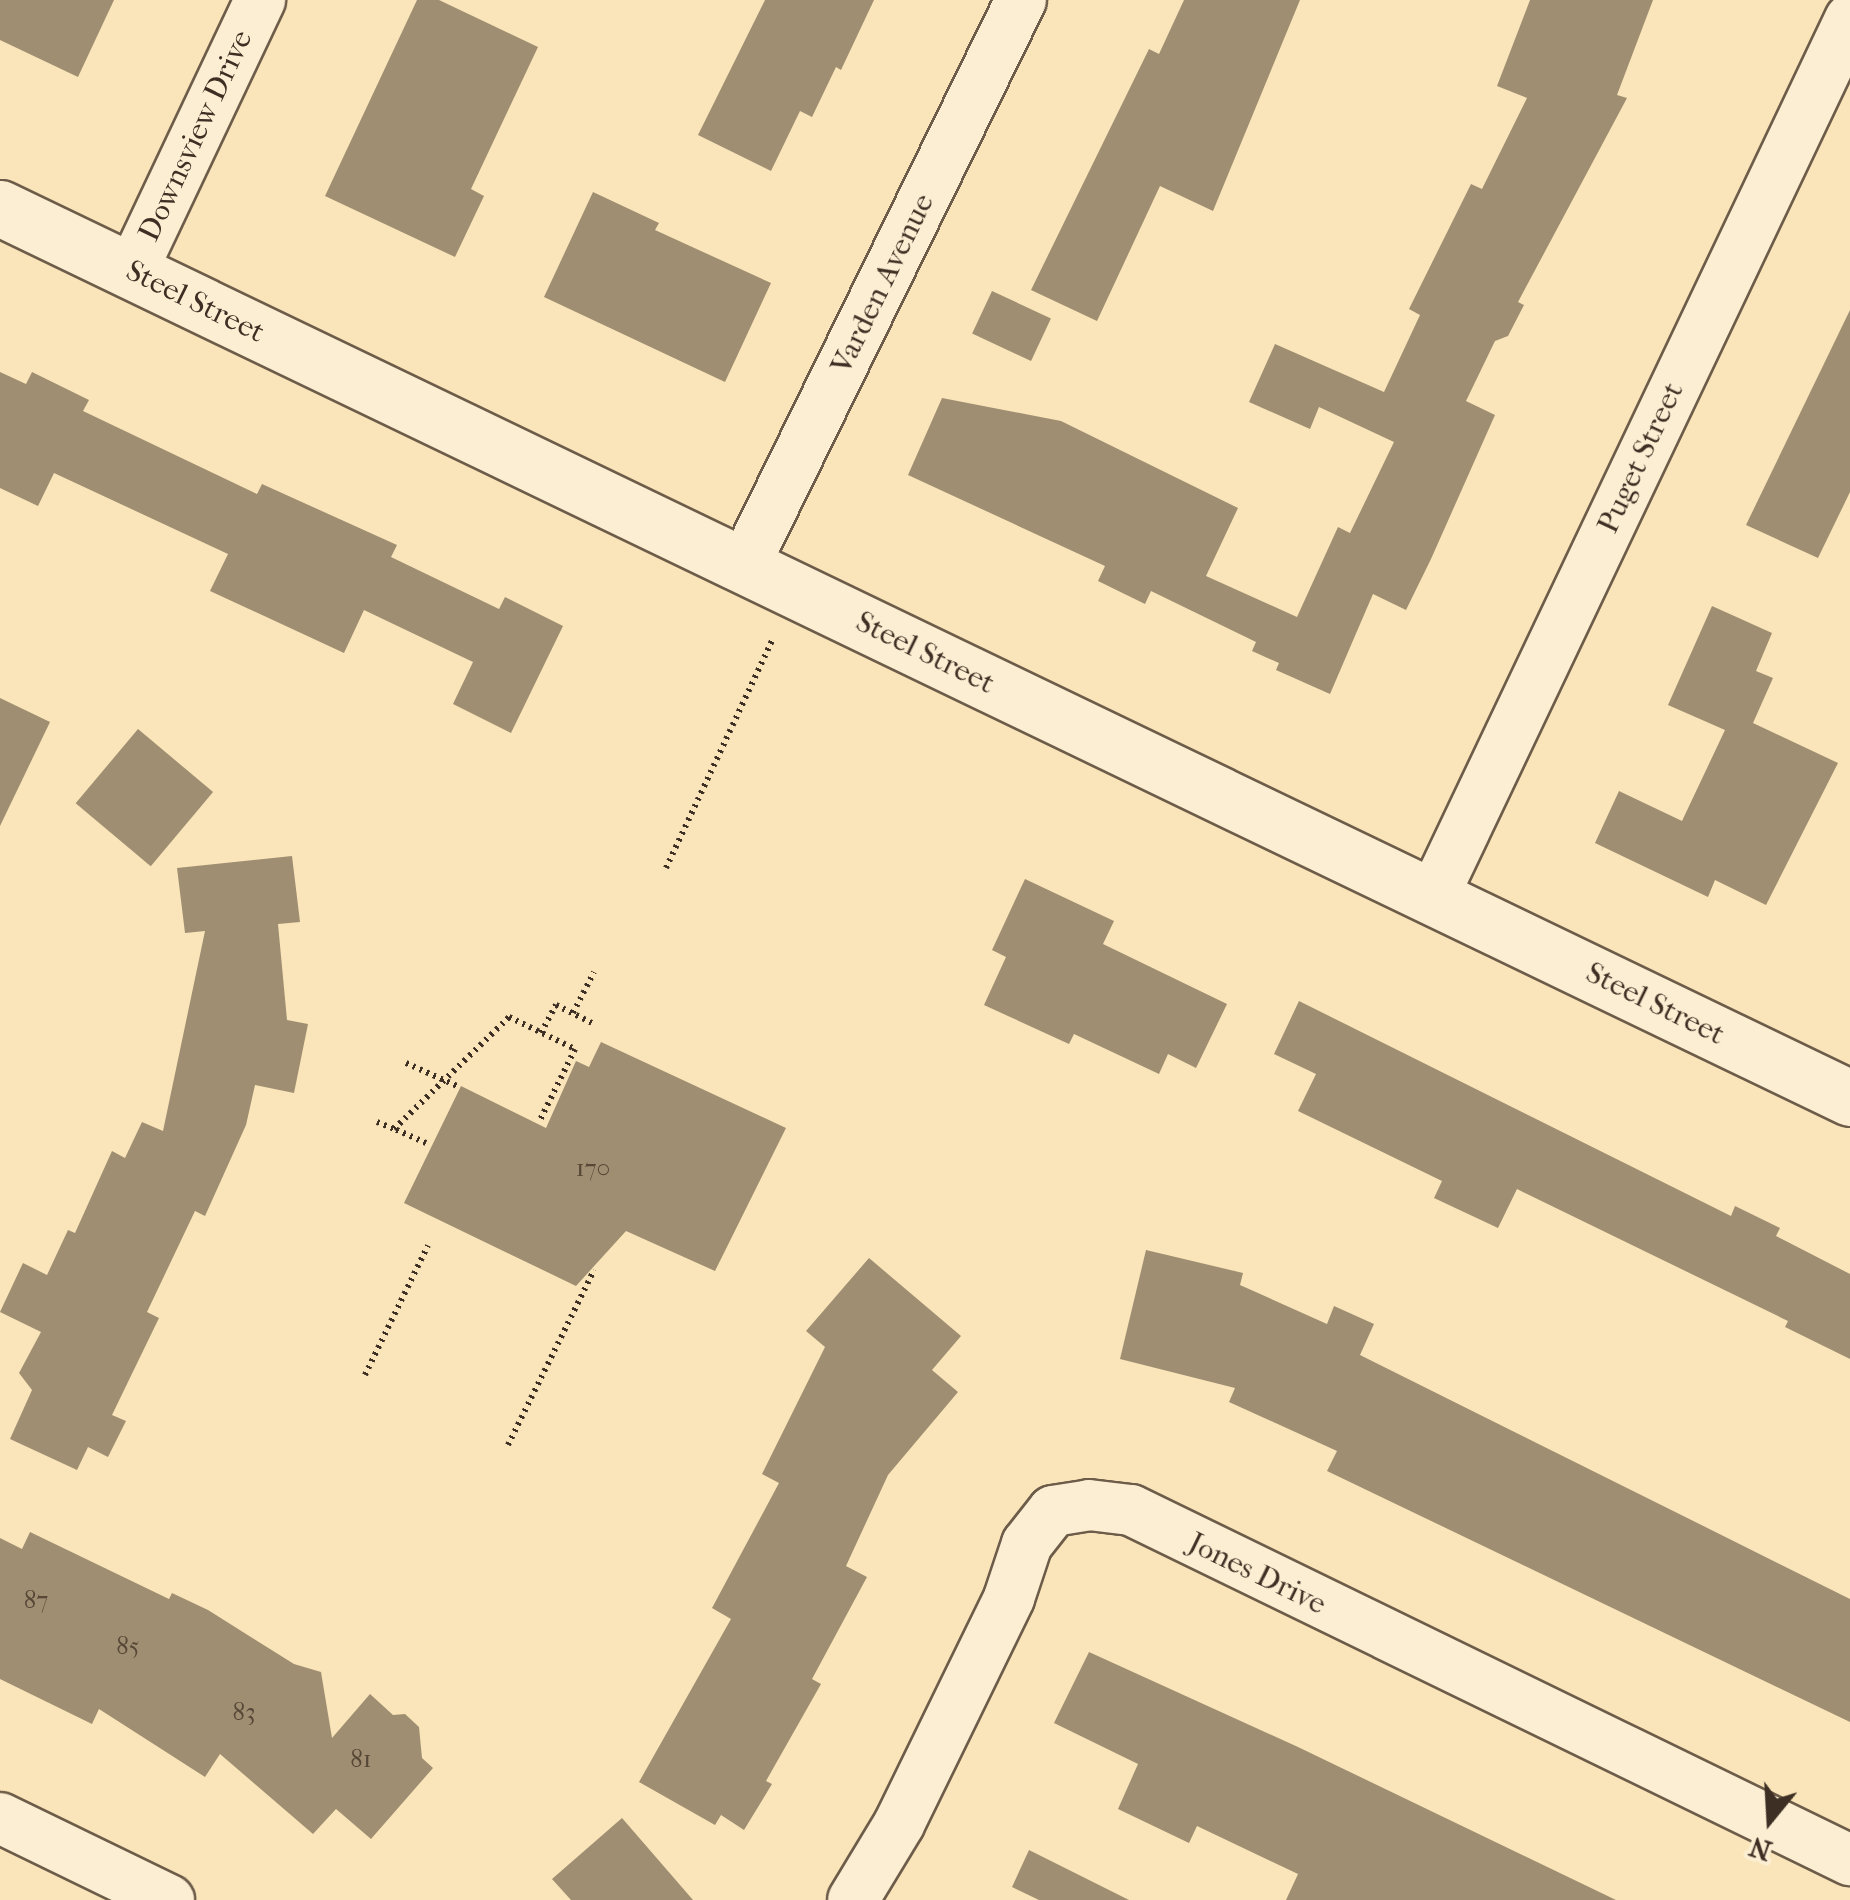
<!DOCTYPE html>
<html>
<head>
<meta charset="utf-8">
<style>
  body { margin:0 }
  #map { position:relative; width:1850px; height:1900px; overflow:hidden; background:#f9e5b9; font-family:"IM FELL French Canon",serif }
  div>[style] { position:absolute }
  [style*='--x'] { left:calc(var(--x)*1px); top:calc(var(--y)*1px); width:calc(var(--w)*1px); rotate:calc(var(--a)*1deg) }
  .building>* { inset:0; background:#9f8e71; transform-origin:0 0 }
  .path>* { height:6px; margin-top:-3px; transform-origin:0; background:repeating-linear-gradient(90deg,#3e2f24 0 2.5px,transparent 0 7.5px) }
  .roads { filter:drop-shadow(2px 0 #6d5c49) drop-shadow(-2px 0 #6d5c49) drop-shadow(0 2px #6d5c49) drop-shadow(0 -2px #6d5c49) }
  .minor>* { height:50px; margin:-25px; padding:0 25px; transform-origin:25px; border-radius:25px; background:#fbeed2 }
  .tertiary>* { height:55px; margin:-27.5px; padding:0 27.5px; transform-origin:27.5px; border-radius:27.5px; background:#fbeed2 }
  span { translate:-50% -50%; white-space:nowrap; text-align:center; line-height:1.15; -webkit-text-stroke:8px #fbeed2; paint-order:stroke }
  .number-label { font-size:25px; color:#564737 }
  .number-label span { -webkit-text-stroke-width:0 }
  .street-label { font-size:30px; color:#3e2f24 }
  .north { position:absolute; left:1720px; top:1770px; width:100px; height:100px; -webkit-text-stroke:8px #fbeed2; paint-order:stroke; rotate:198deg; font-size:28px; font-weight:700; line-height:40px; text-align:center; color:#3e2f24 }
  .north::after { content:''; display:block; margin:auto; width:35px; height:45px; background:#3e2f24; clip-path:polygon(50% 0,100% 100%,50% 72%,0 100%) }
</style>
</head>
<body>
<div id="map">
  <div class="building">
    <div style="clip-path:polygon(0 0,114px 0,78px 77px,0 40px)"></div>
    <div style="clip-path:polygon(417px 0,439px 0,538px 47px,471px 189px,484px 196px,455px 257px,325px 196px)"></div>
    <div style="clip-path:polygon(765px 0,874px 0,841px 70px,836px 67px,812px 117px,800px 111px,771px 171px,698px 135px)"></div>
    <div style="clip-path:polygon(1184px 0,1300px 0,1213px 211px,1160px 186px,1097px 321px,1031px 290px,1149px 49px,1159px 54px)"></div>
    <div style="clip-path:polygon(1530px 0,1653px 0,1617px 95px,1627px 98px,1518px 302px,1524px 305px,1508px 336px,1495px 341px,1466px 401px,1495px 415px,1431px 559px,1406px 610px,1373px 594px,1330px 694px,1276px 670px,1279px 663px,1252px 651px,1256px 642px,1151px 591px,1145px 604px,1098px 581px,1105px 566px,908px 475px,942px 398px,1061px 421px,1238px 508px,1206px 576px,1297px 617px,1338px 527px,1350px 533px,1394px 442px,1319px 407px,1310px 429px,1249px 402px,1275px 344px,1384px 392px,1420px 315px,1409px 309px,1471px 184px,1482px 189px,1527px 98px,1497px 86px)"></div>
    <div style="clip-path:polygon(593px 192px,659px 223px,655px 230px,771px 283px,725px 382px,544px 297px)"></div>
    <div style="left:992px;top:291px;width:65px;height:47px;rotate:25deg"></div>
    <div style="clip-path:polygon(1850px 310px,1850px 492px,1818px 558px,1746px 525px)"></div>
    <div style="clip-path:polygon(0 372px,26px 384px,32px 372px,89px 400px,83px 411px,257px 494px,262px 484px,397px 545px,391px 557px,499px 609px,505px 597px,563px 626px,511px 733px,453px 704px,473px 662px,364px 610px,344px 653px,210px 591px,228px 554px,54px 473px,38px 506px,0 488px)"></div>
    <div style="clip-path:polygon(1712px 606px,1772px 633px,1756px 671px,1773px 678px,1753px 723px,1838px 763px,1766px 905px,1715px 880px,1708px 897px,1595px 843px,1619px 791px,1682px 821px,1725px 730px,1668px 705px)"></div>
    <div style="clip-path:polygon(0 698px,50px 722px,0 826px)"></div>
    <div style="left:138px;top:729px;width:98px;height:97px;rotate:40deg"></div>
    <div style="clip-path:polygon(292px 856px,300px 922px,278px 924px,287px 1020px,308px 1024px,294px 1093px,255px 1085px,246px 1125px,205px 1216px,195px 1211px,147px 1312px,159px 1318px,112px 1415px,126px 1421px,108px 1457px,88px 1447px,77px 1470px,10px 1439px,32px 1390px,19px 1373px,41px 1332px,0 1312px,23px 1263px,47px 1275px,68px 1230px,75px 1233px,112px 1151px,125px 1158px,142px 1122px,163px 1131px,205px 931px,185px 933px,177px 868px)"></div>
    <div style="clip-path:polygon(1025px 879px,1114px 921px,1103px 944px,1227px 1004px,1196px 1068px,1168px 1054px,1159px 1074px,1074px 1034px,1069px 1044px,984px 1005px,1006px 957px,992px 950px)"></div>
    <div style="clip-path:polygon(1299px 1001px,1731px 1216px,1735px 1206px,1780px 1228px,1776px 1236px,1850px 1274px,1850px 1359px,1785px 1327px,1788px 1321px,1517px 1189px,1498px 1228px,1434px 1198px,1442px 1181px,1298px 1111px,1316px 1074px,1274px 1054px)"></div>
    <div style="clip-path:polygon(601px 1042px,786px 1128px,715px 1271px,626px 1231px,576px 1286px,404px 1203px,461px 1086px,546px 1128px,576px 1061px,589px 1067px)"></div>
    <div style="clip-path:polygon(1146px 1250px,1243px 1273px,1240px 1285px,1327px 1324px,1334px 1306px,1374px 1324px,1360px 1355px,1850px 1599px,1850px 1722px,1327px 1471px,1337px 1451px,1229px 1402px,1235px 1388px,1120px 1359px)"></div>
    <div style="clip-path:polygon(869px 1258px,961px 1336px,932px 1370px,958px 1392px,888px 1475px,846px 1566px,867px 1577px,812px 1679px,821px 1684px,766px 1781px,772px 1784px,744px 1830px,721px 1815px,715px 1825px,639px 1782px,731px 1619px,712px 1608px,779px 1483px,762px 1474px,825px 1347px,806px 1331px)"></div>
    <div style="clip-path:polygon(30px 1532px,169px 1599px,172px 1593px,208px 1610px,294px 1664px,321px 1672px,332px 1738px,370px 1694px,393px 1715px,405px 1714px,419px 1727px,422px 1758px,433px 1768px,371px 1839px,336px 1809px,313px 1834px,220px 1754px,205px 1777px,99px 1709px,92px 1724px,0 1679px,0 1538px,22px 1549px)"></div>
    <div style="clip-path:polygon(1089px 1652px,1298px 1747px,1616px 1900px,1286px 1900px,1298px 1874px,1197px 1826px,1189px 1843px,1118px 1809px,1138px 1764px,1054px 1723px)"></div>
    <div style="clip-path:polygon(622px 1818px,693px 1900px,571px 1900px,552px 1879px)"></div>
    <div style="clip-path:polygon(1029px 1850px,1129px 1900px,1039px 1900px,1012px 1887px)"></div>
  </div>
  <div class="path">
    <div style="--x:666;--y:868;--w:251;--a:-65"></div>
    <div style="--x:573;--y:1013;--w:46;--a:-62.9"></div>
    <div style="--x:541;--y:1033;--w:32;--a:-62"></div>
    <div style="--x:556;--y:1005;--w:40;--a:26.6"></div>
    <div style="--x:406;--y:1063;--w:56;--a:24.3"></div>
    <div style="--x:377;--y:1122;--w:18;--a:22"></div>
    <div style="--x:426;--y:1143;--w:35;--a:-156"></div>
    <div style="--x:394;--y:1129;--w:161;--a:-44.2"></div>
    <div style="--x:509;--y:1017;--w:73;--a:25.9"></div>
    <div style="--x:575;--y:1049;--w:79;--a:116.2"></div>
    <div style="--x:365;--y:1375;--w:144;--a:-64.1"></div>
    <div style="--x:508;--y:1445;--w:195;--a:-63.8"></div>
  </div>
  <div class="roads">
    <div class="minor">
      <div style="--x:132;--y:271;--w:300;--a:-64.7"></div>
      <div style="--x:744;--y:566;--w:630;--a:-63.92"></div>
      <div style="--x:1433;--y:897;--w:972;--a:-64.59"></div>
      <div style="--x:0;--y:1818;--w:188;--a:25.9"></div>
      <div style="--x:853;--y:1900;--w:89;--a:-58.8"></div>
      <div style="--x:899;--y:1824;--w:251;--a:-64"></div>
      <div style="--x:1009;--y:1598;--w:57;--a:-71.6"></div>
      <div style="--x:1027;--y:1544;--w:42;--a:-51.8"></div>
      <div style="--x:1053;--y:1511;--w:36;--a:-9"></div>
      <div style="--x:1089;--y:1505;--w:42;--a:6.8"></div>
      <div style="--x:1131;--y:1510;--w:800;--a:25.96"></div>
    </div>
    <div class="tertiary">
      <div style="--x:0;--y:208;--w:2053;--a:25.69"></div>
    </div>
  </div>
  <div class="number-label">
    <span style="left:593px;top:1168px">170</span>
    <span style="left:36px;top:1600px">87</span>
    <span style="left:128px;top:1646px">85</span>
    <span style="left:244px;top:1712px">83</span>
    <span style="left:361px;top:1759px">81</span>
  </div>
  <div class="street-label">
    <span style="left:196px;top:136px;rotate:-65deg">Downsview Drive</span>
    <span style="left:883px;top:284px;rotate:-64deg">Varden Avenue</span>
    <span style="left:195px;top:302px;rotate:26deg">Steel Street</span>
    <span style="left:1641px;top:458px;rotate:-65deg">Puget Street</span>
    <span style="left:925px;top:653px;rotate:26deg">Steel Street</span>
    <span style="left:1655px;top:1004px;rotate:26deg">Steel Street</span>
    <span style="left:1257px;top:1574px;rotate:26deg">Jones Drive</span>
  </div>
  <div class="north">N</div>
</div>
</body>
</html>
